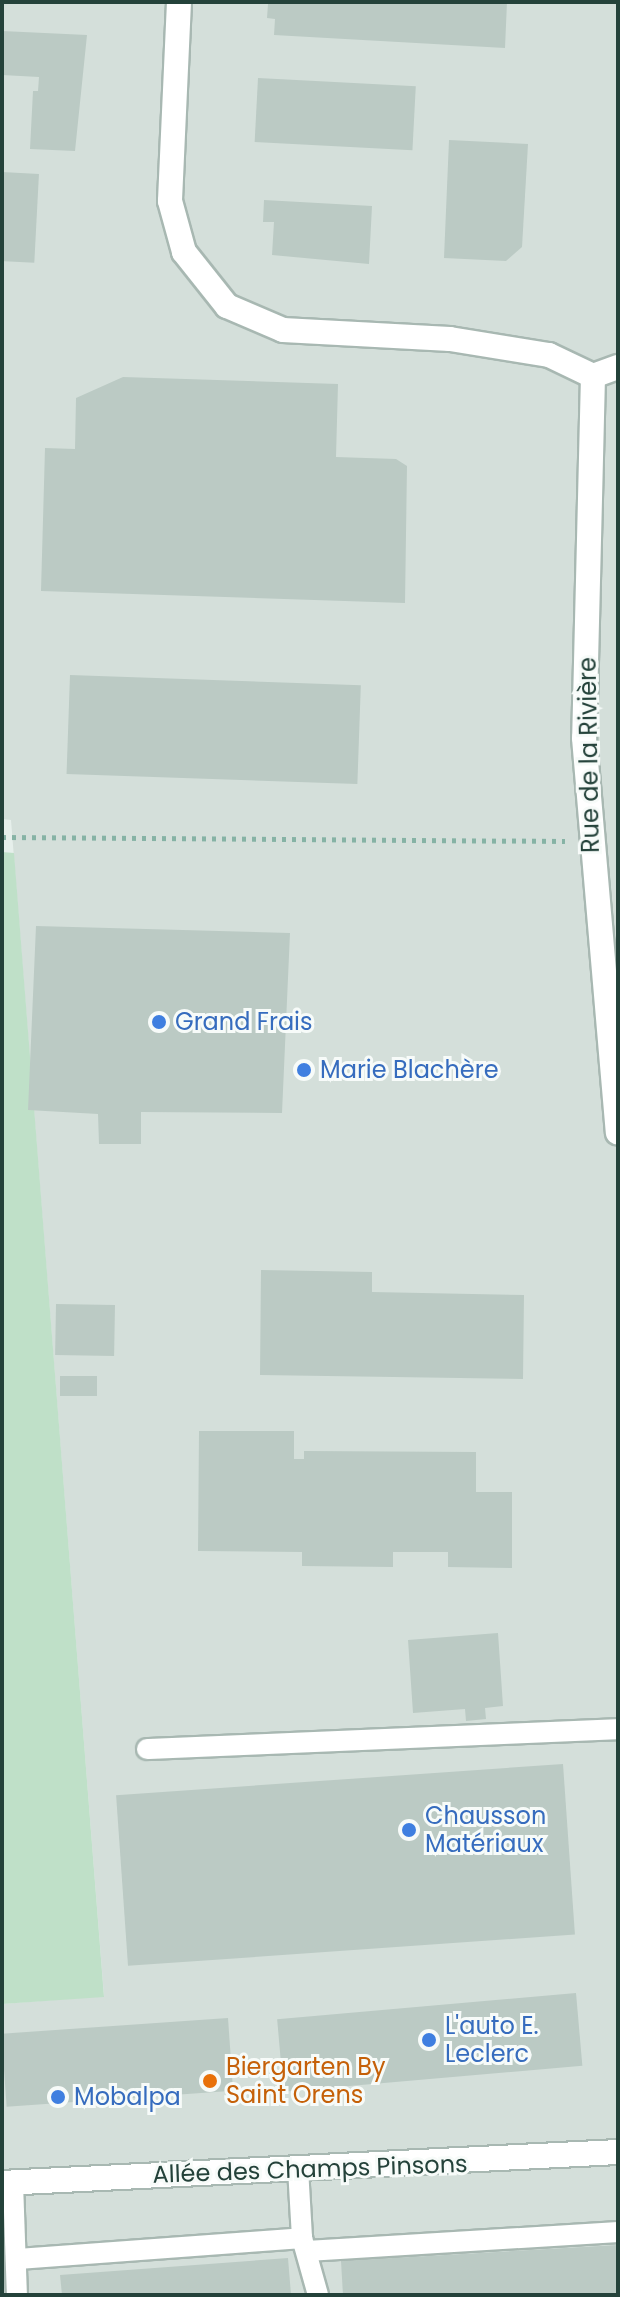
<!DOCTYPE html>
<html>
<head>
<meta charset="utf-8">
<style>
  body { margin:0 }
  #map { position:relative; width:620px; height:2297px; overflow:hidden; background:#e6efeb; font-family:Poppins,sans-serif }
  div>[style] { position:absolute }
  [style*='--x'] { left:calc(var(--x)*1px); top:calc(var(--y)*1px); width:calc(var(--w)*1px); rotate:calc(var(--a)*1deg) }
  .built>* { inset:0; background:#d4dfda }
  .green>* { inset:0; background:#bfe0c8 }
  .building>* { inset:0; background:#bbcac4; transform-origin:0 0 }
  .path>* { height:5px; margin-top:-2.5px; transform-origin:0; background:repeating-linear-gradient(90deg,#86b3a5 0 4px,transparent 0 10px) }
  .roads { filter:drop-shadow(2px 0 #a8b8b2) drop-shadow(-2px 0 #a8b8b2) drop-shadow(0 2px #a8b8b2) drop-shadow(0 -2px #a8b8b2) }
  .lane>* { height:20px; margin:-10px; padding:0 10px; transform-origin:10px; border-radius:10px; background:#fff }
  .street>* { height:24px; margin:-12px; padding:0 12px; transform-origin:12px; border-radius:12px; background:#fff }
  .dots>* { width:22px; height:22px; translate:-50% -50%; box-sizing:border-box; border:4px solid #f7fbf9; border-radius:50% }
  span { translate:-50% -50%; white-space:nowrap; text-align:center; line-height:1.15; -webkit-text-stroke:6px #f7fbf9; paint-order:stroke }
  .street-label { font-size:24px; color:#24423a }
  .shop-label { font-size:24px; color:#366cbe }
  .left { translate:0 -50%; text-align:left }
  .food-label { font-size:24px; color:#c56008 }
  .frame { position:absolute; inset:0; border:4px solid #24423a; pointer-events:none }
</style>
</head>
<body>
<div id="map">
  <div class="built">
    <div style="clip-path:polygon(2px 2px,618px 2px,618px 2295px,2px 2295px,2px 2004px,104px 1996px,11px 820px,2px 819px)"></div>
  </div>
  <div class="green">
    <div style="clip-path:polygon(2px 852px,14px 853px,104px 1997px,2px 2004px)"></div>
  </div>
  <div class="building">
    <div style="clip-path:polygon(276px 2px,507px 2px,505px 48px,274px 35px,275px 19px,267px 18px,268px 4px)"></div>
    <div style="clip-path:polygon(2px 31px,87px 35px,75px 151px,30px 149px,33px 91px,38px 91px,39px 77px,2px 75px)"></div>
    <div style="left:258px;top:78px;width:158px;height:64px;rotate:3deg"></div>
    <div style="clip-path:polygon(449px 140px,528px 144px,522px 247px,506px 261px,444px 258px)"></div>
    <div style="left:2px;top:172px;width:37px;height:89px;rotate:3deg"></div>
    <div style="clip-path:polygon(264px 200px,372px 206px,369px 264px,272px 255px,274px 222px,263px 222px)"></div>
    <div style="clip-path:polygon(123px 377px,338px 384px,336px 457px,396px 459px,407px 466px,405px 603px,41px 591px,45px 448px,75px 449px,76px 398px)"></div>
    <div style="left:70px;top:675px;width:291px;height:99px;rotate:2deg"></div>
    <div style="clip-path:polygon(36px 926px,290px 933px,282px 1113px,141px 1112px,141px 1144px,99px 1144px,98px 1114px,28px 1110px)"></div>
    <div style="clip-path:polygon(261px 1270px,372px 1272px,372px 1292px,524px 1295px,523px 1379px,260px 1375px)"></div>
    <div style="left:56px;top:1304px;width:59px;height:51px;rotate:1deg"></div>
    <div style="left:60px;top:1376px;width:37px;height:20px"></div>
    <div style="clip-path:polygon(199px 1431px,294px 1431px,294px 1459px,304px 1459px,304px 1451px,476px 1452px,476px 1492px,512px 1492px,512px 1568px,448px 1567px,448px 1552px,393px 1552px,393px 1567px,302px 1566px,302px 1552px,198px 1551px)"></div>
    <div style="clip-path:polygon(498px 1633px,503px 1706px,485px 1708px,486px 1719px,466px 1721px,465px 1709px,413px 1713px,408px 1640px)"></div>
    <div style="left:563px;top:1764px;width:171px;height:448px;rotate:86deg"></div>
    <div style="left:576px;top:1993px;width:73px;height:300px;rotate:85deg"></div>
    <div style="left:228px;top:2018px;width:73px;height:227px;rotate:86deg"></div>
    <div style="clip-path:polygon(618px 2245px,618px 2295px,343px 2295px,341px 2261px)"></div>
    <div style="clip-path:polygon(288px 2258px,291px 2295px,62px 2295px,60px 2275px)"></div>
  </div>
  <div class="path">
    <div style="--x:2;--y:837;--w:563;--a:0.41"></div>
  </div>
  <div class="roads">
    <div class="lane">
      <div style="--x:147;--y:1749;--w:471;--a:-2.4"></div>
      <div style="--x:298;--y:2168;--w:70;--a:86.7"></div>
      <div style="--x:302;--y:2238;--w:59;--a:74.3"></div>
      <div style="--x:13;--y:2183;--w:112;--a:88"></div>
      <div style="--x:307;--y:2251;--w:312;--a:-3.5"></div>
      <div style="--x:18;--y:2259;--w:285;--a:-4.2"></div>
    </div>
    <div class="street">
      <div style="--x:179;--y:2;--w:199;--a:92.6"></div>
      <div style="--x:170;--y:201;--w:53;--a:74.6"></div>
      <div style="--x:184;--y:252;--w:69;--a:51.5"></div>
      <div style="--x:227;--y:306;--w:61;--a:23.2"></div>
      <div style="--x:283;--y:330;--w:167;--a:3.1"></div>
      <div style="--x:450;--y:339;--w:100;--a:9.2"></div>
      <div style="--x:549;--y:355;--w:49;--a:25.5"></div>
      <div style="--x:593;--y:376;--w:27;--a:-20"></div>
      <div style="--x:593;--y:376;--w:362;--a:91.4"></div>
      <div style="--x:584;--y:738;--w:396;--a:85.1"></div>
      <div style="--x:2;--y:2183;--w:617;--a:-2.88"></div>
    </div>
  </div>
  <div class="dots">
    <div style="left:159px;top:1022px;background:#3f7fe0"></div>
    <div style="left:304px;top:1070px;background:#3f7fe0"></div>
    <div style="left:409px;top:1830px;background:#3f7fe0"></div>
    <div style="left:429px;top:2040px;background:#3f7fe0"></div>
    <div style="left:210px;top:2081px;background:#e8710a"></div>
    <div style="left:58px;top:2097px;background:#3f7fe0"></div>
  </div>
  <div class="street-label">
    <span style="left:589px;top:755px;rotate:-91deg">Rue de la Rivière</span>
    <span style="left:310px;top:2169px;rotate:-2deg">Allée des Champs Pinsons</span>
  </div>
  <div class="shop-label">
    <span class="left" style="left:175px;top:1022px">Grand Frais</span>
    <span class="left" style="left:320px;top:1070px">Marie Blachère</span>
    <span class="left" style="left:425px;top:1830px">Chausson<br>Matériaux</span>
    <span class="left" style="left:445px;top:2040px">L'auto E.<br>Leclerc</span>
    <span class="left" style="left:74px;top:2097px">Mobalpa</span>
  </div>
  <div class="food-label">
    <span class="left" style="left:226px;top:2081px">Biergarten By<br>Saint Orens</span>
  </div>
  <div class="frame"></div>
</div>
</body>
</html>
